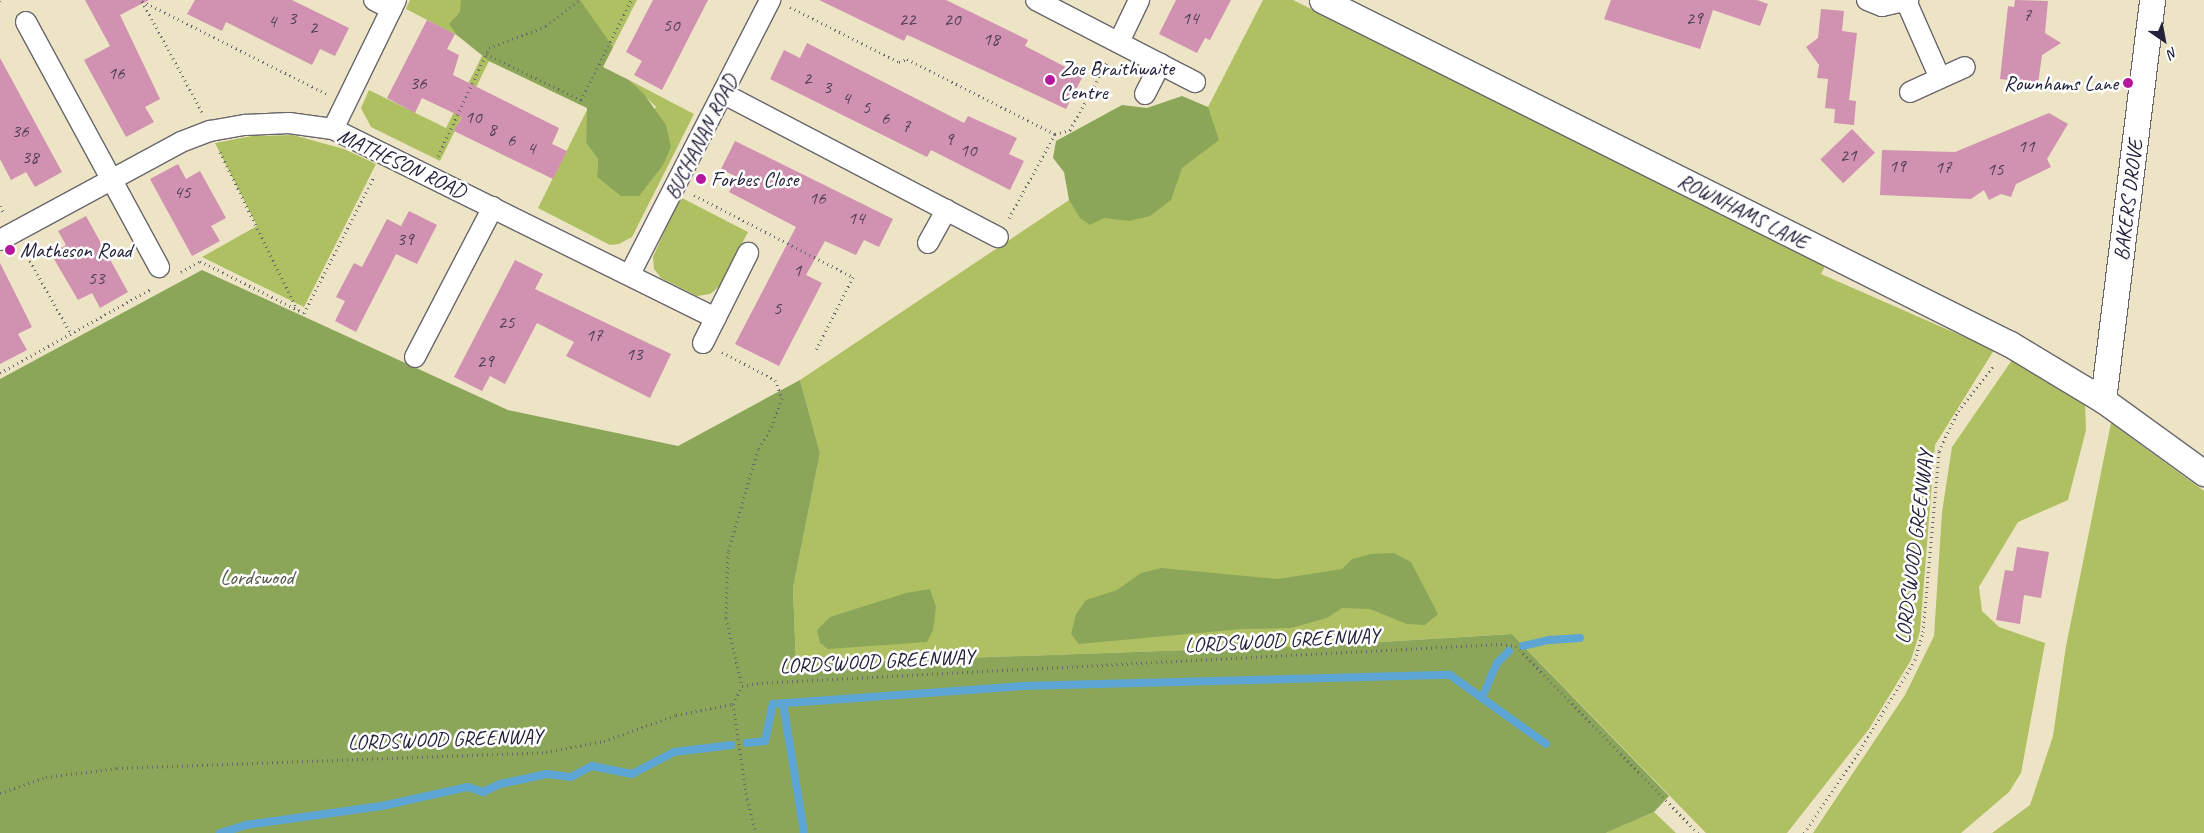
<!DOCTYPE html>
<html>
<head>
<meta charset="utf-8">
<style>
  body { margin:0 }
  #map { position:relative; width:2204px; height:833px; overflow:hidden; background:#ede4c6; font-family:Caveat,sans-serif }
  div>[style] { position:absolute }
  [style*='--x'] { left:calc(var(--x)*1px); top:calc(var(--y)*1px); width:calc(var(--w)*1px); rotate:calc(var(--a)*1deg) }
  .green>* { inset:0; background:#afc063 }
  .forest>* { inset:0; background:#8ba659 }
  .stream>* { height:8px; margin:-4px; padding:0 4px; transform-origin:4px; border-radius:4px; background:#5ca5d4 }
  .building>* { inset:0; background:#d191b0; transform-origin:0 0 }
  .path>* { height:3px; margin-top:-1.5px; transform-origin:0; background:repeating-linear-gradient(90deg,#69666c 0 1px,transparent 0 5px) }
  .roads { filter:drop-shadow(1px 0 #69666c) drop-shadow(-1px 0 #69666c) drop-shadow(0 1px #69666c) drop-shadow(0 -1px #69666c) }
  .minor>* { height:20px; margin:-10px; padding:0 10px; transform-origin:10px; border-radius:10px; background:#fff }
  .tertiary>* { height:25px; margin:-12.5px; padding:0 12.5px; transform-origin:12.5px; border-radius:12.5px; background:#fff }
  .dots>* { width:14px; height:14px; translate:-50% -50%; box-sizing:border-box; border:2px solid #fff; border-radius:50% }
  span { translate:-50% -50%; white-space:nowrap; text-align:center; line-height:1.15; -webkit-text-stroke:5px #fff; paint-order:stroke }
  .number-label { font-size:19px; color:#4e3e58 }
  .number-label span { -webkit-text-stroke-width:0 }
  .poi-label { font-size:21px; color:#22223b }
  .left { translate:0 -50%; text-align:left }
  .right { translate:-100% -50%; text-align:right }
  .street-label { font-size:21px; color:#22223b }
  .park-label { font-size:21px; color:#535949 }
  .north { position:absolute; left:2139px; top:15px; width:50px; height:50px; -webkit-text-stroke:4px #fff; paint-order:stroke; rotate:147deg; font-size:14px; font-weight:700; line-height:20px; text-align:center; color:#22223b }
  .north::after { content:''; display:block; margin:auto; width:18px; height:22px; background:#22223b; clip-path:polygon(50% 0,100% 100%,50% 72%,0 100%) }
</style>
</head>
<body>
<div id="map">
  <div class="green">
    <div style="clip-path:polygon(410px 0,637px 0,583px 106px,489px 61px,440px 161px,371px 127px,361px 108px,369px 90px,446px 128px,485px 50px,406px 9px)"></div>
    <div style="clip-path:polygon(1263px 0,1293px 0,1826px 264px,1821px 274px,1994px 350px,1935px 445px,1920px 631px,1911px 660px,1869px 729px,1787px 833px,1706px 833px,1512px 634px,1331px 645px,796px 664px,793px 588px,820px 453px,800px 380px,1208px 107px)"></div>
    <div style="clip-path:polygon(629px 80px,694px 114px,632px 237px,619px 244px,610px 245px,538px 208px,588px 108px,586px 143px,598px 159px,597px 177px,608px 185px,656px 107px)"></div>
    <div style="clip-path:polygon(293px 135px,344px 149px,376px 164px,304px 307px,202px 257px,257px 226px,215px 143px,252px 136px)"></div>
    <div style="clip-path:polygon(680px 197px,748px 232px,720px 286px,710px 294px,697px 296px,661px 278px,654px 269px,653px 257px)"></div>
    <div style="clip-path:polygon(2012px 360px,2085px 402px,2086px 430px,2068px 500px,2018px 522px,1979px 587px,1982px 611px,1999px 627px,2045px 643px,2021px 773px,2009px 792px,1961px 833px,1813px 833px,1905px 695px,1934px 636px,1942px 512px,1952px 447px)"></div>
    <div style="clip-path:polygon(2111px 423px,2204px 491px,2204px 833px,1992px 833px,2030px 805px,2053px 736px,2066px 646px)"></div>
    <div style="clip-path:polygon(1654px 812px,1676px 833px,1606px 833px)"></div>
  </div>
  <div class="forest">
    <div style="clip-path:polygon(461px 0,580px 0,613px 47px,603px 67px,629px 80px,644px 94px,666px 125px,671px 147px,663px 165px,639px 196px,621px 196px,597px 177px,598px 159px,586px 143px,587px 108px,489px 61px,458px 36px,449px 24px,460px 12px)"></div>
    <div style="clip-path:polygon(1182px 96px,1208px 107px,1219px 140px,1182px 168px,1171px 200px,1150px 216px,1129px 221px,1104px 218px,1090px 225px,1080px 218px,1069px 200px,1064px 172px,1053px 158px,1056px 141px,1122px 105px,1147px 108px)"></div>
    <div style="clip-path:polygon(202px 270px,508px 410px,678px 446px,800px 380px,820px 453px,793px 588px,796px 664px,1331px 645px,1512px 634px,1669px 796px,1654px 812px,1606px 833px,0 833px,0 379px)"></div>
    <div style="clip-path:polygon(1394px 553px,1411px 562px,1438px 614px,1425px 625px,1407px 624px,1370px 609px,1342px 608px,1327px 618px,1291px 628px,1242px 629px,1079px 644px,1071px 634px,1076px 614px,1086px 600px,1117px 590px,1141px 573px,1161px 568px,1278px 579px,1342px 569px,1352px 559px,1371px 554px)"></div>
    <div style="clip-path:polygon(930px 589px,936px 607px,933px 630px,927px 642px,828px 649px,820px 643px,817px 630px,830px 617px,906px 593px)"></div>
  </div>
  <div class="stream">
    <div style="--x:1523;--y:646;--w:28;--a:-13"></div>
    <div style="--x:1550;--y:640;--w:30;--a:-4"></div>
    <div style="--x:1482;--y:698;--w:38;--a:-67"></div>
    <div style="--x:1497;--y:663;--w:17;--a:-45"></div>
    <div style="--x:783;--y:703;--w:132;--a:80.8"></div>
    <div style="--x:747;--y:743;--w:18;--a:-6"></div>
    <div style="--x:765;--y:741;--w:38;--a:-78"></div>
    <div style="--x:773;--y:704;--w:250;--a:-4.1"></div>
    <div style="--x:1022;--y:686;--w:428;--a:-1.5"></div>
    <div style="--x:1450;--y:675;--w:118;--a:35.7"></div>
    <div style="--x:220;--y:833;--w:27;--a:-17"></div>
    <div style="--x:246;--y:825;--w:137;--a:-8"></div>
    <div style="--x:382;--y:806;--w:88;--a:-12.5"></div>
    <div style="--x:468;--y:787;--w:16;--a:18"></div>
    <div style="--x:483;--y:792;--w:19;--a:-25"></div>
    <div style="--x:500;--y:784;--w:48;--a:-12"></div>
    <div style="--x:547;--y:774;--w:24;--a:7"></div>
    <div style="--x:571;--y:777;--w:24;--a:-28"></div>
    <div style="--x:592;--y:766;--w:41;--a:11.3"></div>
    <div style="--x:632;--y:774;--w:47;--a:-27.6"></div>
    <div style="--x:674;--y:752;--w:58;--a:-6.9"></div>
  </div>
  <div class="building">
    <div style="clip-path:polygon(85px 0,149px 0,120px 15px,160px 99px,145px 107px,154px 122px,126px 137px,84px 60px,110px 46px)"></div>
    <div style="clip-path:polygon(195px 0,292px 0,349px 28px,335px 56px,320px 49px,312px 65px,226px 22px,222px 31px,187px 14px)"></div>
    <div style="clip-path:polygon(653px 0,708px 0,662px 90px,634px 75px,642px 61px,626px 52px)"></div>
    <div style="clip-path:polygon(819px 0,946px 0,1028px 40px,1025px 46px,1083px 76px,1066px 109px,912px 37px,907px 35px,904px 41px)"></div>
    <div style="clip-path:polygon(1176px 0,1231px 0,1210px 40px,1205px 38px,1197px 53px,1159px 34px)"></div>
    <div style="clip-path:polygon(1611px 0,1757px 0,1768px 4px,1760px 26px,1713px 10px,1700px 49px,1604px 19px)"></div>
    <div style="clip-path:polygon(2015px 0,2048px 1px,2045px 33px,2061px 43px,2042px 55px,2038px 84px,2000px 79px,2008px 6px,2014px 7px)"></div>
    <div style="clip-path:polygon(1821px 9px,1844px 11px,1842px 31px,1857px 33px,1849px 100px,1856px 101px,1854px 125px,1834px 123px,1835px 109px,1825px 108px,1828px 79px,1817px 78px,1819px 65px,1806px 47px,1818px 38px)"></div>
    <div style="clip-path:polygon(427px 20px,455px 34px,447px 49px,459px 55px,453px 75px,559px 128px,552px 144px,567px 151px,553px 179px,454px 131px,462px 117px,422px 98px,415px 113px,387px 98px)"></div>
    <div style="clip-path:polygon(807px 43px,964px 123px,968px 116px,1017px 138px,1009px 154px,1024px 161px,1010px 190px,931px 150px,927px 157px,770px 79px,784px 50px,800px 58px)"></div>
    <div style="clip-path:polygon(0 58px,62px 172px,35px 187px,26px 172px,11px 180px,0 159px)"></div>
    <div style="clip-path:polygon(2049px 113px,2068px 124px,2047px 159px,2051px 167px,2016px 184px,2011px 197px,2001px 194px,1989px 200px,1984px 190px,1971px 199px,1880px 195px,1882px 150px,1955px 152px)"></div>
    <div style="left:1852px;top:129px;width:33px;height:44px;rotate:46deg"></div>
    <div style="clip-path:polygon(735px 141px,893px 219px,879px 247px,864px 240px,856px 255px,825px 241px,806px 275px,822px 283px,779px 366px,735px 344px,796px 227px,729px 192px,737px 177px,721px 169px)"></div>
    <div style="clip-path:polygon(178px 164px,186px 179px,200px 171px,226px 218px,211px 226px,220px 241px,192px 256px,150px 179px)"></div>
    <div style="clip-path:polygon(409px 211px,437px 225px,417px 264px,396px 254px,356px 332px,335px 321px,345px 301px,336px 297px,354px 263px,362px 267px,387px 219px,401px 226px)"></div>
    <div style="clip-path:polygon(86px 216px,128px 292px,100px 308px,92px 293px,78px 300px,51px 254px,66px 245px,58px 231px)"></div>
    <div style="clip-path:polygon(515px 260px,543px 274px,535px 289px,671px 354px,650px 398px,566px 356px,574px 342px,537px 323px,505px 384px,490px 376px,482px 391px,454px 377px)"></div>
    <div style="clip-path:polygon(0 263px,32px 327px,18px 334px,27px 350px,0 364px)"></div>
    <div style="clip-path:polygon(2017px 547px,2049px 552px,2041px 598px,2024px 595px,2020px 624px,1996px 620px,2005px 570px,2013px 571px)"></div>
  </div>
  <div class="path">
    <div style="--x:0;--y:1;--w:1;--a:-45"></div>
    <div style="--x:142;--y:1;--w:207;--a:26.7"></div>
    <div style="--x:142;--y:1;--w:126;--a:61.6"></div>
    <div style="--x:790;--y:7;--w:122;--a:26.8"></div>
    <div style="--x:899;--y:62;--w:9;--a:-21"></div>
    <div style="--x:907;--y:59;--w:166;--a:26.9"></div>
    <div style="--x:486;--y:54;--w:106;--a:25.8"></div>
    <div style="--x:581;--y:100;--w:112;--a:-63.4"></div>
    <div style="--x:220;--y:152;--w:175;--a:63.9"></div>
    <div style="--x:438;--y:156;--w:119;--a:-64.7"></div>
    <div style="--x:489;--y:48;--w:61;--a:-21.1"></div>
    <div style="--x:546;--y:26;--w:43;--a:-37.4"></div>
    <div style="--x:694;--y:195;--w:179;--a:27.3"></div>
    <div style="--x:853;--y:277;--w:84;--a:116.9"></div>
    <div style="--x:0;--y:206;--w:8;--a:60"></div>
    <div style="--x:1009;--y:218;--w:96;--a:-61.3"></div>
    <div style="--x:1055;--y:134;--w:16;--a:-15"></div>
    <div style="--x:1070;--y:130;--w:77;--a:-61.4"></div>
    <div style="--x:25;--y:252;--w:94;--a:60.7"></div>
    <div style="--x:181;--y:272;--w:22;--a:-30"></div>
    <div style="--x:200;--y:261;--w:116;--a:26.6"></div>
    <div style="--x:304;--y:313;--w:155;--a:-62.8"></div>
    <div style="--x:722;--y:352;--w:60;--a:27.8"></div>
    <div style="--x:775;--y:380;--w:19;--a:69"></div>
    <div style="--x:782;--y:398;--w:30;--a:110"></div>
    <div style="--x:772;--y:426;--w:27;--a:121"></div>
    <div style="--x:758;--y:449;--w:107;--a:106.2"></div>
    <div style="--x:728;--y:552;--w:66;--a:91.7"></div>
    <div style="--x:726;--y:618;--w:70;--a:76.8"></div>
    <div style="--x:0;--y:373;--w:173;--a:-29.1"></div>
    <div style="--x:733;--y:704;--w:96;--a:81.6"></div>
    <div style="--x:747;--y:799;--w:35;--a:75"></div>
    <div style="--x:0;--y:793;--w:49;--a:-19.2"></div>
    <div style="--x:46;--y:777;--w:72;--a:-7.2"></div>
    <div style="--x:117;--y:768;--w:429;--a:-2.1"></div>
    <div style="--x:546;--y:752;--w:59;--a:-10.7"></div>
    <div style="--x:604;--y:741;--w:77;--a:-19.9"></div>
    <div style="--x:676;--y:715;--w:58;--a:-10.9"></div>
    <div style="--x:733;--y:704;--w:20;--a:-63"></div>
    <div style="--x:742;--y:686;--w:15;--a:-11"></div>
    <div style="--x:757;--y:683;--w:745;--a:-3"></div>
    <div style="--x:1501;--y:644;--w:15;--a:8"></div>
    <div style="--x:1516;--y:646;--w:261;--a:45.8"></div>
    <div style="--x:1804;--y:833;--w:100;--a:-56"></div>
    <div style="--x:1860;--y:750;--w:105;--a:-58.6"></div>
    <div style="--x:1915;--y:660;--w:29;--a:-74"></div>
    <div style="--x:1923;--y:632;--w:182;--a:-84.9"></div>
    <div style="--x:1939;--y:451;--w:44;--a:-64.6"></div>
    <div style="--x:1958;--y:411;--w:58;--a:-52"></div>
  </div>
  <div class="roads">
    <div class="minor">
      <div style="--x:374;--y:0;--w:20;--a:27"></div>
      <div style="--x:1036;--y:0;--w:179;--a:27.3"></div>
      <div style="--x:1867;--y:0;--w:16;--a:22"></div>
      <div style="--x:1882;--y:6;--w:27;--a:-13"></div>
      <div style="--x:1906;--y:1;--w:84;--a:66.2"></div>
      <div style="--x:26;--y:22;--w:279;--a:61.5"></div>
      <div style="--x:1119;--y:42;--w:47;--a:-64.5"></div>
      <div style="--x:1910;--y:92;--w:60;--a:-24.4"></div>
      <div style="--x:724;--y:94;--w:309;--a:27.6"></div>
      <div style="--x:1145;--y:94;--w:34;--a:-63"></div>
      <div style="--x:333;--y:129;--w:144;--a:-64"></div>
      <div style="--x:0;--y:240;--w:206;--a:-28.4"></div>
      <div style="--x:181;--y:142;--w:31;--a:-21"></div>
      <div style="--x:210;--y:131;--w:36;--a:-10"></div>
      <div style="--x:245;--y:125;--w:44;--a:-2.6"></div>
      <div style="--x:289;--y:123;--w:44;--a:7.8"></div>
      <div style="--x:333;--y:129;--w:427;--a:26.3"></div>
      <div style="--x:928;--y:243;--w:38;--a:-61"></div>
      <div style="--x:630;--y:274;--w:308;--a:-62.9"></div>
      <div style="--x:703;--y:343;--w:101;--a:-63.4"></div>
      <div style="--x:415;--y:357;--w:169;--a:-62.5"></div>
    </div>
    <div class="tertiary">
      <div style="--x:1322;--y:0;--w:769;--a:26.57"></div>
      <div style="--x:2010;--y:344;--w:109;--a:31.1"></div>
      <div style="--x:2103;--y:400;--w:125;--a:35.9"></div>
      <div style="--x:2103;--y:400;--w:403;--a:-83"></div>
    </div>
  </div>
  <div class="dots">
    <div style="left:1050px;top:80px;background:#b5179e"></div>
    <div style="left:2128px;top:83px;background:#b5179e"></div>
    <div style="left:701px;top:179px;background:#b5179e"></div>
    <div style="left:10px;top:250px;background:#b5179e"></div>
  </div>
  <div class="number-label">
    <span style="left:2027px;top:16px">7</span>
    <span style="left:292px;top:19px">3</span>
    <span style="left:1190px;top:19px">14</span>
    <span style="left:1694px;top:19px">29</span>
    <span style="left:907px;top:20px">22</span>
    <span style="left:952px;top:20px">20</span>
    <span style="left:272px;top:22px">4</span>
    <span style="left:671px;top:26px">50</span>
    <span style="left:313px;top:28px">2</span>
    <span style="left:991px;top:40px">18</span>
    <span style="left:116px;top:74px">16</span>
    <span style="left:807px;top:79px">2</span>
    <span style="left:418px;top:84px">36</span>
    <span style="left:827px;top:88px">3</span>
    <span style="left:846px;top:99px">4</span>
    <span style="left:866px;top:108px">5</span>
    <span style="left:473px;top:118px">10</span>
    <span style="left:885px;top:119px">6</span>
    <span style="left:906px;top:127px">7</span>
    <span style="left:492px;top:130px">8</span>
    <span style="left:20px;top:132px">36</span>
    <span style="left:949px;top:140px">9</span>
    <span style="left:511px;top:141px">6</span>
    <span style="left:2026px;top:147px">11</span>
    <span style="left:531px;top:149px">4</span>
    <span style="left:968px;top:151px">10</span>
    <span style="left:1848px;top:156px">21</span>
    <span style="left:30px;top:158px">38</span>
    <span style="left:1897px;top:167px">19</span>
    <span style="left:1943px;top:168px">17</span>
    <span style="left:1995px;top:170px">15</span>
    <span style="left:182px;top:193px">45</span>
    <span style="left:817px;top:199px">16</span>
    <span style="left:856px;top:219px">14</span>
    <span style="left:405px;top:240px">39</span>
    <span style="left:797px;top:271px">1</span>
    <span style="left:96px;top:279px">53</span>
    <span style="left:777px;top:309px">5</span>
    <span style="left:506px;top:323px">25</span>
    <span style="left:594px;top:336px">17</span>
    <span style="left:634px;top:355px">13</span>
    <span style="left:485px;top:362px">29</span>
  </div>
  <div class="poi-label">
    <span class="left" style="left:1060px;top:80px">Zoe Braithwaite<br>Centre</span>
    <span class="right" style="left:2118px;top:83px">Rownhams Lane</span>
    <span class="left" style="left:711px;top:179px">Forbes Close</span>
    <span class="left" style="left:20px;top:250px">Matheson Road</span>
  </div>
  <div class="street-label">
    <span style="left:701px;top:137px;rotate:-63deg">BUCHANAN ROAD</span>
    <span style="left:402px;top:163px;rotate:25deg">MATHESON ROAD</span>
    <span style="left:2128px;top:200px;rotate:-83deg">BAKERS DROVE</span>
    <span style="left:1743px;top:211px;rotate:27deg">ROWNHAMS LANE</span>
    <span style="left:1914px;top:547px;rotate:-83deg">LORDSWOOD GREENWAY</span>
    <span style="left:1282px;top:640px;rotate:-3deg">LORDSWOOD GREENWAY</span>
    <span style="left:877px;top:661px;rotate:-3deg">LORDSWOOD GREENWAY</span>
    <span style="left:445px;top:739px;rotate:-2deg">LORDSWOOD GREENWAY</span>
  </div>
  <div class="park-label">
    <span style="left:257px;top:577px">Lordswood</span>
  </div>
  <div class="north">N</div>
</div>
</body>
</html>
